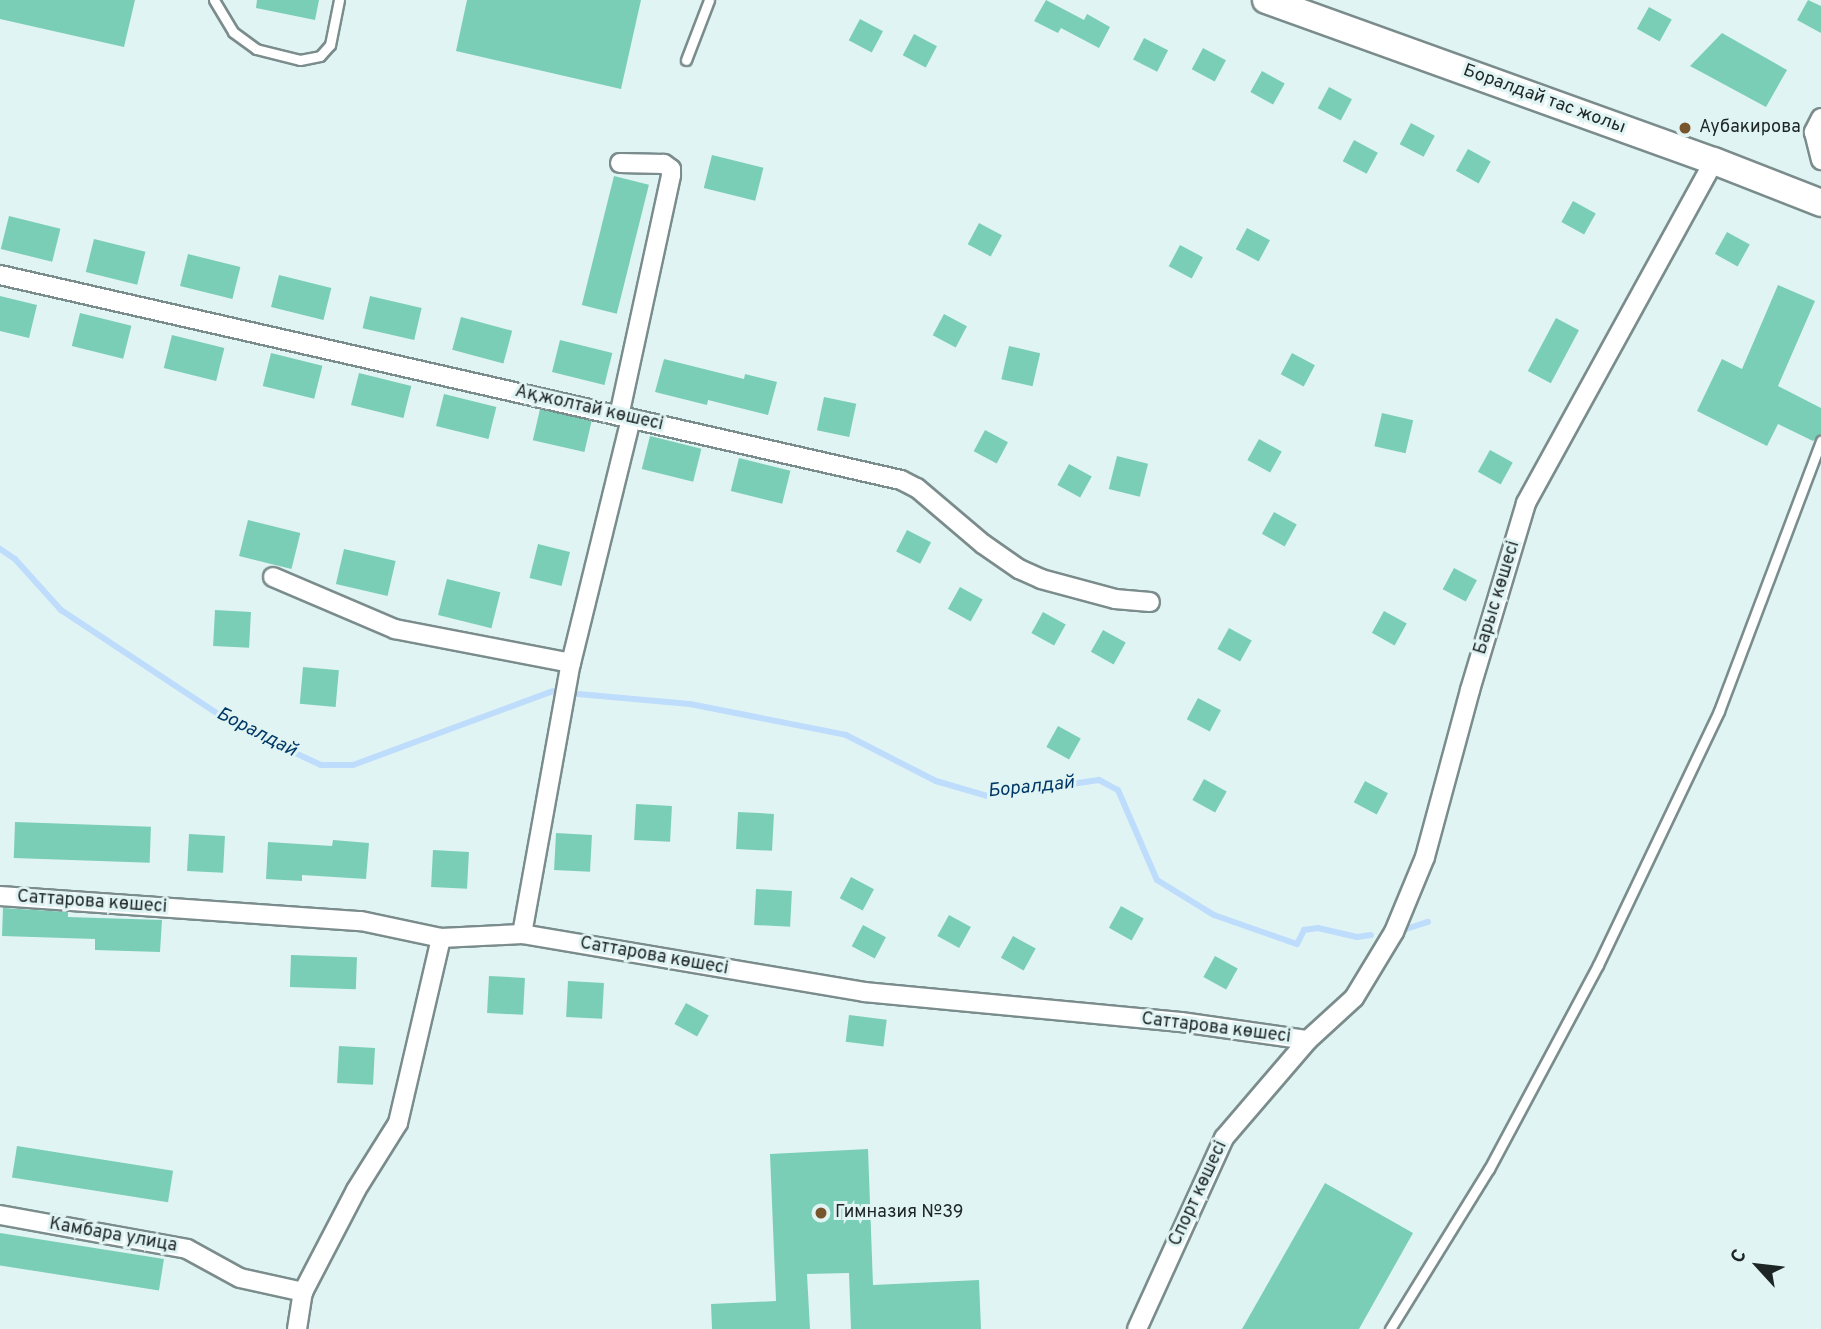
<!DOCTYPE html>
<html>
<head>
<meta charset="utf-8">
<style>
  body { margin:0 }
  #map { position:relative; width:1821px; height:1329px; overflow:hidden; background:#e1f4f4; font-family:Overpass,sans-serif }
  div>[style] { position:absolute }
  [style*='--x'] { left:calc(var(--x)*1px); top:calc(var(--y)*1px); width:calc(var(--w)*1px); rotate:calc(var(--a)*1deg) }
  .stream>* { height:6px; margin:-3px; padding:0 3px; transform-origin:3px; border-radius:3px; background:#bedcfb }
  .building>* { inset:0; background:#7bceb6; transform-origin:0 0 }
  .roads { filter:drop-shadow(2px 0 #7b8c8c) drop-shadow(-2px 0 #7b8c8c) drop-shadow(0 2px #7b8c8c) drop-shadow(0 -2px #7b8c8c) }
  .lane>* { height:9px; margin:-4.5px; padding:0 4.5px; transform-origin:4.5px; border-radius:4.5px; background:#fff }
  .street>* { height:18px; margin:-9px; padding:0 9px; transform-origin:9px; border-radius:9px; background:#fff }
  .secondary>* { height:26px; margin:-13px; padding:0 13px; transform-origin:13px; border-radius:13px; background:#fff }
  .dots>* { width:19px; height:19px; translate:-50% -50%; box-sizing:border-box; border:4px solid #e1f4f4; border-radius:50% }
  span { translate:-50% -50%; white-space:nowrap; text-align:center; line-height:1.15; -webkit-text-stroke:6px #e1f4f4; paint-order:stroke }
  .street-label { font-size:18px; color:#1e2525 }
  .poi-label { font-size:18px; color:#1e2525 }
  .left { translate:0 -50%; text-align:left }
  .water-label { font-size:19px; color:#003865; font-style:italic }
  .north { position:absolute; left:1723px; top:1231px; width:70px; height:70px; -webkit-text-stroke:5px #e1f4f4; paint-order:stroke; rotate:297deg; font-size:19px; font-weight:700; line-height:28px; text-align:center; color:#1e2525 }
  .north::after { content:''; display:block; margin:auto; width:24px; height:32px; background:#1e2525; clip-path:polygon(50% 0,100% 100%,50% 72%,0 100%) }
</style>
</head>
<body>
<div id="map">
  <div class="stream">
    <div style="--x:0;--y:549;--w:18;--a:34"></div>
    <div style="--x:15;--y:559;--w:69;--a:48"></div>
    <div style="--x:61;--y:610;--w:206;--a:33.5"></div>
    <div style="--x:233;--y:724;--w:97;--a:25"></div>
    <div style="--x:321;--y:765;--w:32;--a:0"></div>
    <div style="--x:353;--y:765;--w:213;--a:-20.3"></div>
    <div style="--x:578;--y:694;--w:112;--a:5.1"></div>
    <div style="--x:690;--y:704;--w:159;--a:11.2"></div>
    <div style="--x:846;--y:735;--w:101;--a:27.1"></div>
    <div style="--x:936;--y:781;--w:53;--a:16.4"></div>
    <div style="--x:987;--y:796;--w:113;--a:-8.1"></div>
    <div style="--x:1099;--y:780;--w:21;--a:28"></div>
    <div style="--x:1118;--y:790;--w:98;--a:66.6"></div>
    <div style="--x:1157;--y:880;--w:67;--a:31.6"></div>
    <div style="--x:1214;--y:915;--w:88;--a:19.3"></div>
    <div style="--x:1297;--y:944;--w:16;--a:-63"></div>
    <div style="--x:1304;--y:930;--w:14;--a:-8"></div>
    <div style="--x:1318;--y:928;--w:40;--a:13"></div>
    <div style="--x:1357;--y:937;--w:14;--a:-8"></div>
    <div style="--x:1406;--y:929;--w:23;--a:-18"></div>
  </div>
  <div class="building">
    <div style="clip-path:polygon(0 0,135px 0,124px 47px,0 19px)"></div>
    <div style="clip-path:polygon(257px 0,319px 0,315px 20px,256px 8px)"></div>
    <div style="clip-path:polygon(467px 0,641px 0,621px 89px,456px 51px)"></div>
    <div style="clip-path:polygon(1046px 0,1084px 20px,1087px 14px,1110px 27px,1099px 48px,1061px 28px,1058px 33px,1034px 21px)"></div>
    <div style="clip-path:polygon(1808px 0,1821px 6px,1821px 33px,1797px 20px)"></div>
    <div style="left:1649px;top:7px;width:26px;height:25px;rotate:29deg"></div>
    <div style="left:860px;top:19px;width:26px;height:24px;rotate:28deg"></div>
    <div style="clip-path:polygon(1722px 33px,1787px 70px,1766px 107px,1690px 66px)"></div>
    <div style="left:914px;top:34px;width:26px;height:24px;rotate:28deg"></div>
    <div style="left:1144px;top:38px;width:27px;height:24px;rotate:27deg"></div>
    <div style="left:1203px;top:48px;width:26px;height:24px;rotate:28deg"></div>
    <div style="left:1262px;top:71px;width:26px;height:24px;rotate:29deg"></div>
    <div style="left:1329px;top:87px;width:26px;height:24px;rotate:28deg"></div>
    <div style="left:1411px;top:123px;width:27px;height:24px;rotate:28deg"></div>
    <div style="left:1354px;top:140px;width:27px;height:24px;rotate:28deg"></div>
    <div style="left:1468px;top:149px;width:26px;height:25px;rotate:29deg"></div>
    <div style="left:712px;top:155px;width:53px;height:34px;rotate:14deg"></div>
    <div style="left:614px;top:176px;width:36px;height:133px;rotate:14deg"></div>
    <div style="left:1573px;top:201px;width:26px;height:24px;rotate:29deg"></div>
    <div style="left:9px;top:216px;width:53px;height:34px;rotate:14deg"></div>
    <div style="left:979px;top:223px;width:26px;height:24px;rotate:28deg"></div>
    <div style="left:1247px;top:228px;width:26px;height:24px;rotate:28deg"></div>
    <div style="left:1727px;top:232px;width:26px;height:25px;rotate:29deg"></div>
    <div style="left:94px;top:239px;width:53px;height:34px;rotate:14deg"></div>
    <div style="left:1180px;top:245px;width:26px;height:24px;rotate:28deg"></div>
    <div style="left:188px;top:254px;width:54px;height:33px;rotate:14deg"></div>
    <div style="left:279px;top:275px;width:54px;height:33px;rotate:14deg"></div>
    <div style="clip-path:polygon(1778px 285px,1815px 301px,1778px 386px,1821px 408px,1821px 434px,1813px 441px,1778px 424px,1767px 446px,1697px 411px,1722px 359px,1742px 369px)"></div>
    <div style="clip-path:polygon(0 296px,37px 305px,29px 338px,0 331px)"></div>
    <div style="left:370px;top:296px;width:53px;height:33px;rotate:13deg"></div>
    <div style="left:80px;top:313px;width:53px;height:34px;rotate:14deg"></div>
    <div style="left:944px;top:314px;width:26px;height:24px;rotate:28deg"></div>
    <div style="left:461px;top:317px;width:53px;height:34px;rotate:15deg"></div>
    <div style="left:1556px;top:318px;width:26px;height:60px;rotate:28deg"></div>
    <div style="left:172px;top:335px;width:54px;height:34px;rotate:14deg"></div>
    <div style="left:560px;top:340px;width:54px;height:33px;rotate:14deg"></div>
    <div style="left:1009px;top:346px;width:32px;height:34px;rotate:13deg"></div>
    <div style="left:271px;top:353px;width:53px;height:34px;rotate:14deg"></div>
    <div style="left:1292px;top:353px;width:26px;height:24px;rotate:28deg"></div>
    <div style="clip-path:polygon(664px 359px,744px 379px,745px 374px,777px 382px,768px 415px,708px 400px,707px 405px,655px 392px)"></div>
    <div style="left:359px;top:373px;width:54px;height:33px;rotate:14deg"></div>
    <div style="left:444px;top:394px;width:54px;height:33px;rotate:14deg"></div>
    <div style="left:824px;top:397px;width:33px;height:34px;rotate:12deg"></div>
    <div style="left:540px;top:409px;width:53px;height:32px;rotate:13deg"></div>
    <div style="left:1382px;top:413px;width:32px;height:34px;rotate:13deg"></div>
    <div style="left:985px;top:430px;width:26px;height:24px;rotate:28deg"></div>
    <div style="left:650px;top:436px;width:53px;height:34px;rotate:14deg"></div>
    <div style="left:1259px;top:439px;width:26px;height:24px;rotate:29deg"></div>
    <div style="left:1490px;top:450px;width:26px;height:25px;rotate:29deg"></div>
    <div style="left:1117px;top:456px;width:32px;height:34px;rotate:14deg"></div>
    <div style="left:739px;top:458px;width:53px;height:34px;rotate:14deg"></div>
    <div style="left:1069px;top:464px;width:26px;height:24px;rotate:29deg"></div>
    <div style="left:1274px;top:512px;width:26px;height:25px;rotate:29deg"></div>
    <div style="left:248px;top:520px;width:54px;height:37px;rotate:14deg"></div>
    <div style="left:907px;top:530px;width:27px;height:24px;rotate:27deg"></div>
    <div style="left:538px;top:544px;width:33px;height:35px;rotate:14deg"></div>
    <div style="left:344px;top:549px;width:53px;height:36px;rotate:13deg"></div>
    <div style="left:1454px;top:568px;width:26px;height:24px;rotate:28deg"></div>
    <div style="left:447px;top:579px;width:55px;height:37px;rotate:14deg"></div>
    <div style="left:960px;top:587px;width:26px;height:25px;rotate:29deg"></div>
    <div style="left:215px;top:610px;width:36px;height:36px;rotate:3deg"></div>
    <div style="left:1384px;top:611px;width:26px;height:25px;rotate:29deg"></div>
    <div style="left:1043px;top:612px;width:26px;height:24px;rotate:29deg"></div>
    <div style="left:1229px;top:628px;width:26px;height:24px;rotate:29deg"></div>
    <div style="left:1103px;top:630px;width:26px;height:25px;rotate:29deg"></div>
    <div style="left:303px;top:667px;width:36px;height:37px;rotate:5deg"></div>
    <div style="left:1198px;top:698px;width:26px;height:24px;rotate:28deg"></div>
    <div style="left:1058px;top:726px;width:26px;height:24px;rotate:29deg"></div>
    <div style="left:1204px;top:779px;width:26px;height:24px;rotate:29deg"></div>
    <div style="left:1365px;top:781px;width:26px;height:24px;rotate:28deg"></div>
    <div style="left:636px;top:804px;width:36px;height:36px;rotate:3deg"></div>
    <div style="left:738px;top:812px;width:36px;height:37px;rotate:3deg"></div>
    <div style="left:15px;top:822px;width:136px;height:36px;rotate:2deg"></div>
    <div style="left:556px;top:833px;width:36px;height:37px;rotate:3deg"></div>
    <div style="left:189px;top:834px;width:36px;height:37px;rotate:3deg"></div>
    <div style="clip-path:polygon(333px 840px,369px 843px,366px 879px,302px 875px,302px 881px,266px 879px,268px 842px,332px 846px)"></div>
    <div style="left:433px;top:850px;width:36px;height:37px;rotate:3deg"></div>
    <div style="left:851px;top:877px;width:26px;height:24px;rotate:28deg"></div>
    <div style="left:756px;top:889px;width:36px;height:36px;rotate:3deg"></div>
    <div style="left:1121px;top:906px;width:26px;height:25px;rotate:29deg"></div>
    <div style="clip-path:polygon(3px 908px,68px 912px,68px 917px,162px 920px,160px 952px,95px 950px,95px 939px,2px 936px)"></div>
    <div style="left:949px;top:915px;width:25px;height:24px;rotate:29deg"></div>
    <div style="left:863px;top:925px;width:26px;height:24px;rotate:28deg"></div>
    <div style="left:1013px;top:936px;width:26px;height:25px;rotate:29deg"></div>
    <div style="left:291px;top:955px;width:66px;height:32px;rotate:2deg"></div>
    <div style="left:1215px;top:956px;width:26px;height:24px;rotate:29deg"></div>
    <div style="left:489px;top:976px;width:36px;height:37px;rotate:3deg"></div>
    <div style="left:568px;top:981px;width:36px;height:36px;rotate:3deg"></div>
    <div style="left:686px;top:1003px;width:26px;height:24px;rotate:29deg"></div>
    <div style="left:849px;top:1015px;width:38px;height:27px;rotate:7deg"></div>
    <div style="left:339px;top:1046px;width:36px;height:37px;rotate:3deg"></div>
    <div style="left:17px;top:1146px;width:158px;height:32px;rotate:9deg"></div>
    <div style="clip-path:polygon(868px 1149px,873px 1285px,979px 1280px,981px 1329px,851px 1329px,849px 1273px,807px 1274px,810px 1329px,712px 1329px,711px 1304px,776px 1301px,770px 1154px)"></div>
    <div style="clip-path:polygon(1325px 1183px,1413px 1233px,1359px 1329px,1242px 1329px)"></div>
    <div style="left:0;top:1233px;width:166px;height:32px;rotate:9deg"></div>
  </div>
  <div class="roads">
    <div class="lane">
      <div style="--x:214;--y:0;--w:37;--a:59"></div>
      <div style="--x:233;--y:32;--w:29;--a:36"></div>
      <div style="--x:256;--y:49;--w:45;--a:14"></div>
      <div style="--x:300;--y:60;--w:20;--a:-11"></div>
      <div style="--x:320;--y:56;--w:15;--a:-48"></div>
      <div style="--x:330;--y:45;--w:46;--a:-78.7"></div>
      <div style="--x:686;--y:60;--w:64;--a:-69"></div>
      <div style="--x:1390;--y:1329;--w:188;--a:-58.3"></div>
      <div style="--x:1489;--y:1169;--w:231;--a:-61.9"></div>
      <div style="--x:1598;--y:965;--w:281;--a:-64.5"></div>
      <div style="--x:1719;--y:711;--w:289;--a:-69.3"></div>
    </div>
    <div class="street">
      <div style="--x:1821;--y:118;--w:16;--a:117"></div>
      <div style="--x:1814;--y:132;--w:29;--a:76"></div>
      <div style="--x:0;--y:275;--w:924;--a:12.82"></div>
      <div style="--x:901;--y:480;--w:18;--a:27"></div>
      <div style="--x:917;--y:488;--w:87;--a:40.3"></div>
      <div style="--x:983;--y:544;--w:44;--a:34.8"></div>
      <div style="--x:1019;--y:569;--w:24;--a:24"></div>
      <div style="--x:1041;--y:579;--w:77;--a:15.1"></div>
      <div style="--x:1115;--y:599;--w:35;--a:5"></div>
      <div style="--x:619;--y:416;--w:247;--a:-77.8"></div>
      <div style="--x:671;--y:175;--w:6;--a:-90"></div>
      <div style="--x:671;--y:169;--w:9;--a:-144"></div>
      <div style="--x:664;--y:164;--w:44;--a:-178.7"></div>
      <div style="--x:273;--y:577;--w:133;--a:23.1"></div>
      <div style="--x:395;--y:629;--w:179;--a:10.9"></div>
      <div style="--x:0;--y:896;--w:362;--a:4"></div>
      <div style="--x:361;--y:921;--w:82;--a:12"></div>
      <div style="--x:441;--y:938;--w:81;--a:-2.8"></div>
      <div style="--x:522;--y:934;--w:347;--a:9.6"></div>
      <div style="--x:864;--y:992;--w:318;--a:5.4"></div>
      <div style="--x:1181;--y:1022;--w:128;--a:8.1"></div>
      <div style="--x:522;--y:934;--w:275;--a:-79.8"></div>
      <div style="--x:571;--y:663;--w:251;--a:-76.2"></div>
      <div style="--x:0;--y:1215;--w:190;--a:10.3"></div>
      <div style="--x:187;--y:1249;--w:60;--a:28.7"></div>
      <div style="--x:240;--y:1278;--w:65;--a:12.5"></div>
      <div style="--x:297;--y:1329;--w:37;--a:-81"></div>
      <div style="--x:303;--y:1292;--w:115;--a:-62.5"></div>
      <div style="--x:356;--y:1190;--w:79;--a:-57.9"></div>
      <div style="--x:398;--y:1123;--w:190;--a:-76.9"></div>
      <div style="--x:1137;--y:1329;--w:210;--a:-65.5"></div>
      <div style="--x:1224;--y:1138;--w:129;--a:-49.4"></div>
      <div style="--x:1308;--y:1040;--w:62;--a:-42.4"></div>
      <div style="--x:1354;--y:998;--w:77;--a:-58.8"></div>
      <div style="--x:1394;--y:932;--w:81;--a:-67.5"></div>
      <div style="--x:1425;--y:857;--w:173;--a:-74.9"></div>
      <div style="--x:1470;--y:690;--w:195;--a:-73.3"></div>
      <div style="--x:1526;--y:503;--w:390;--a:-61.2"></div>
    </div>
    <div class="secondary">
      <div style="--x:1266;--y:0;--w:476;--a:19.8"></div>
      <div style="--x:1714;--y:161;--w:115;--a:21.4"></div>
    </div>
  </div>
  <div class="dots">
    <div style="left:1685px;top:128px;background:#77562d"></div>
    <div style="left:821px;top:1213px;background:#77562d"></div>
  </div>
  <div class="street-label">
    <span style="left:1544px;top:100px;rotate:20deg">Боралдай тас жолы</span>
    <span style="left:589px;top:409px;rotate:13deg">Ақжолтай көшесі</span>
    <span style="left:1498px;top:598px;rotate:-73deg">Барыс көшесі</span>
    <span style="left:92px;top:903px;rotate:4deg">Саттарова көшесі</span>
    <span style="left:654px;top:957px;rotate:10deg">Саттарова көшесі</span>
    <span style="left:1216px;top:1029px;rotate:7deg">Саттарова көшесі</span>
    <span style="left:1199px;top:1194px;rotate:-65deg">Спорт көшесі</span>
    <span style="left:113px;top:1236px;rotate:10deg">Камбара улица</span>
  </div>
  <div class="poi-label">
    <span class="left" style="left:1699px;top:128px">Аубакирова</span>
    <span class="left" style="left:835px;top:1213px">Гимназия №39</span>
  </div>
  <div class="water-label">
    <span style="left:256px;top:733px;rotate:27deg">Боралдай</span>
    <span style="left:1031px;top:788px;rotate:-6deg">Боралдай</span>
  </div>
  <div class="north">С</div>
</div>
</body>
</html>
